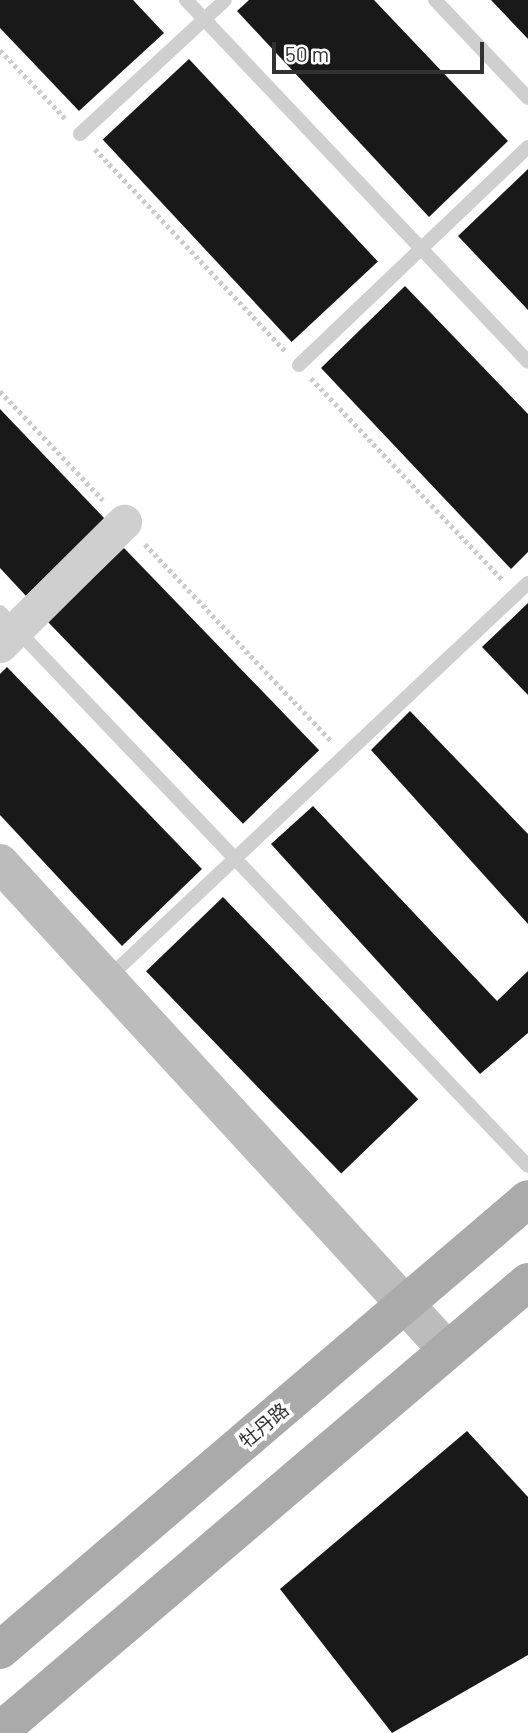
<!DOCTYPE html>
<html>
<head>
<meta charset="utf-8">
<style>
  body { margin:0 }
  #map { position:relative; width:528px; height:1733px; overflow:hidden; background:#fff; font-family:Barlow,"Noto Sans SC",sans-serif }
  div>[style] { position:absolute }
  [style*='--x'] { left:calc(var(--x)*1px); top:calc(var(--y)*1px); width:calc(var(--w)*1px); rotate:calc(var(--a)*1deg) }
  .building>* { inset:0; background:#191919; transform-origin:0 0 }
  .path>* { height:4.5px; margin-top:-2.25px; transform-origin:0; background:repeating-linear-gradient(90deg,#ccc 0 3.5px,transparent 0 7px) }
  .service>* { height:14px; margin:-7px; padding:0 7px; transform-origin:7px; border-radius:7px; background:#cfcfcf }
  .tertiary>* { height:35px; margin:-17.5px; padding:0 17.5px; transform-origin:17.5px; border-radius:17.5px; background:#cfcfcf }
  .secondary>* { height:38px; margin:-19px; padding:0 19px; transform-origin:19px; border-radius:19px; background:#bcbcbc }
  .primary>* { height:38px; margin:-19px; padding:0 19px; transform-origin:19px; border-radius:19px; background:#aaa }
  span { translate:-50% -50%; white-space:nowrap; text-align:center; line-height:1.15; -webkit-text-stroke:7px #fff; paint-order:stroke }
  .street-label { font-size:19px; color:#323232 }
  .scale { position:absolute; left:272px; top:42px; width:212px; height:32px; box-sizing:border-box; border:4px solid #323232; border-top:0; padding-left:9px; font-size:21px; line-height:24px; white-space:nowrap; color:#323232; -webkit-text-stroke:5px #fff; paint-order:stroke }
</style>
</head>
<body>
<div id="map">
  <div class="building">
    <div style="clip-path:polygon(0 0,133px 0,164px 33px,79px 111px,0 28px)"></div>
    <div style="clip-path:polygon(249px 0,374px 0,508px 141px,429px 217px,237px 11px)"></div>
    <div style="clip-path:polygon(491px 0,528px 0,528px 39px)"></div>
    <div style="left:189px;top:59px;width:277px;height:118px;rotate:47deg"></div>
    <div style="clip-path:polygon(528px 169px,528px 310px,458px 236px)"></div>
    <div style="clip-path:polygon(405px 286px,528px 414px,528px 552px,511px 569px,321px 368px)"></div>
    <div style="clip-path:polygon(0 409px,105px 519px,26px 596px,0 568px)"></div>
    <div style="left:124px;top:548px;width:281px;height:106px;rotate:46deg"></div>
    <div style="clip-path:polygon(528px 603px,528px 695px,482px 647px)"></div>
    <div style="clip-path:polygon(7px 667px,202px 869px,122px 946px,0 815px,0 674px)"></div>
    <div style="clip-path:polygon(410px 711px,528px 834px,528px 924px,371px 750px)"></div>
    <div style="clip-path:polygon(313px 806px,497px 1001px,528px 971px,528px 1033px,480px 1074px,271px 844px)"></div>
    <div style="left:223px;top:897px;width:281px;height:107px;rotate:46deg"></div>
    <div style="clip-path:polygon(467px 1431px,528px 1497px,528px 1655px,392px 1733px,280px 1589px)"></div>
  </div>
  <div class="path">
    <div style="--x:0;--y:50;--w:97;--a:46.3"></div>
    <div style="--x:95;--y:149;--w:279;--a:46.7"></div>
    <div style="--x:311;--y:378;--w:279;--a:46.5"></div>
    <div style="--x:0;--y:391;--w:150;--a:46.6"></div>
    <div style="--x:145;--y:544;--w:271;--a:46.6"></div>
  </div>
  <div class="service">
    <div style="--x:186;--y:0;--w:498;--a:46.6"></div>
    <div style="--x:435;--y:0;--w:135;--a:46.5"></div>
    <div style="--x:80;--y:134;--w:197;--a:-42.7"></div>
    <div style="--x:299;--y:365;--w:316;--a:-43.6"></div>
    <div style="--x:0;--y:612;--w:765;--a:46.38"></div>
    <div style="--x:108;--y:978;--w:577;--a:-43.24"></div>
  </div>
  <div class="tertiary">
    <div style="--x:0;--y:645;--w:175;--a:-44.8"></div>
  </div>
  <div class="secondary">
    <div style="--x:0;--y:863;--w:661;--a:47.45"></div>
  </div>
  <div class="primary">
    <div style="--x:0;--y:1650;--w:694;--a:-40.5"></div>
    <div style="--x:0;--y:1731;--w:693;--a:-40.38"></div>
  </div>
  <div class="street-label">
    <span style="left:264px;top:1425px;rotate:-40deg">牡丹路</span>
  </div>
  <div class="scale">50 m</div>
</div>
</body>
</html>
